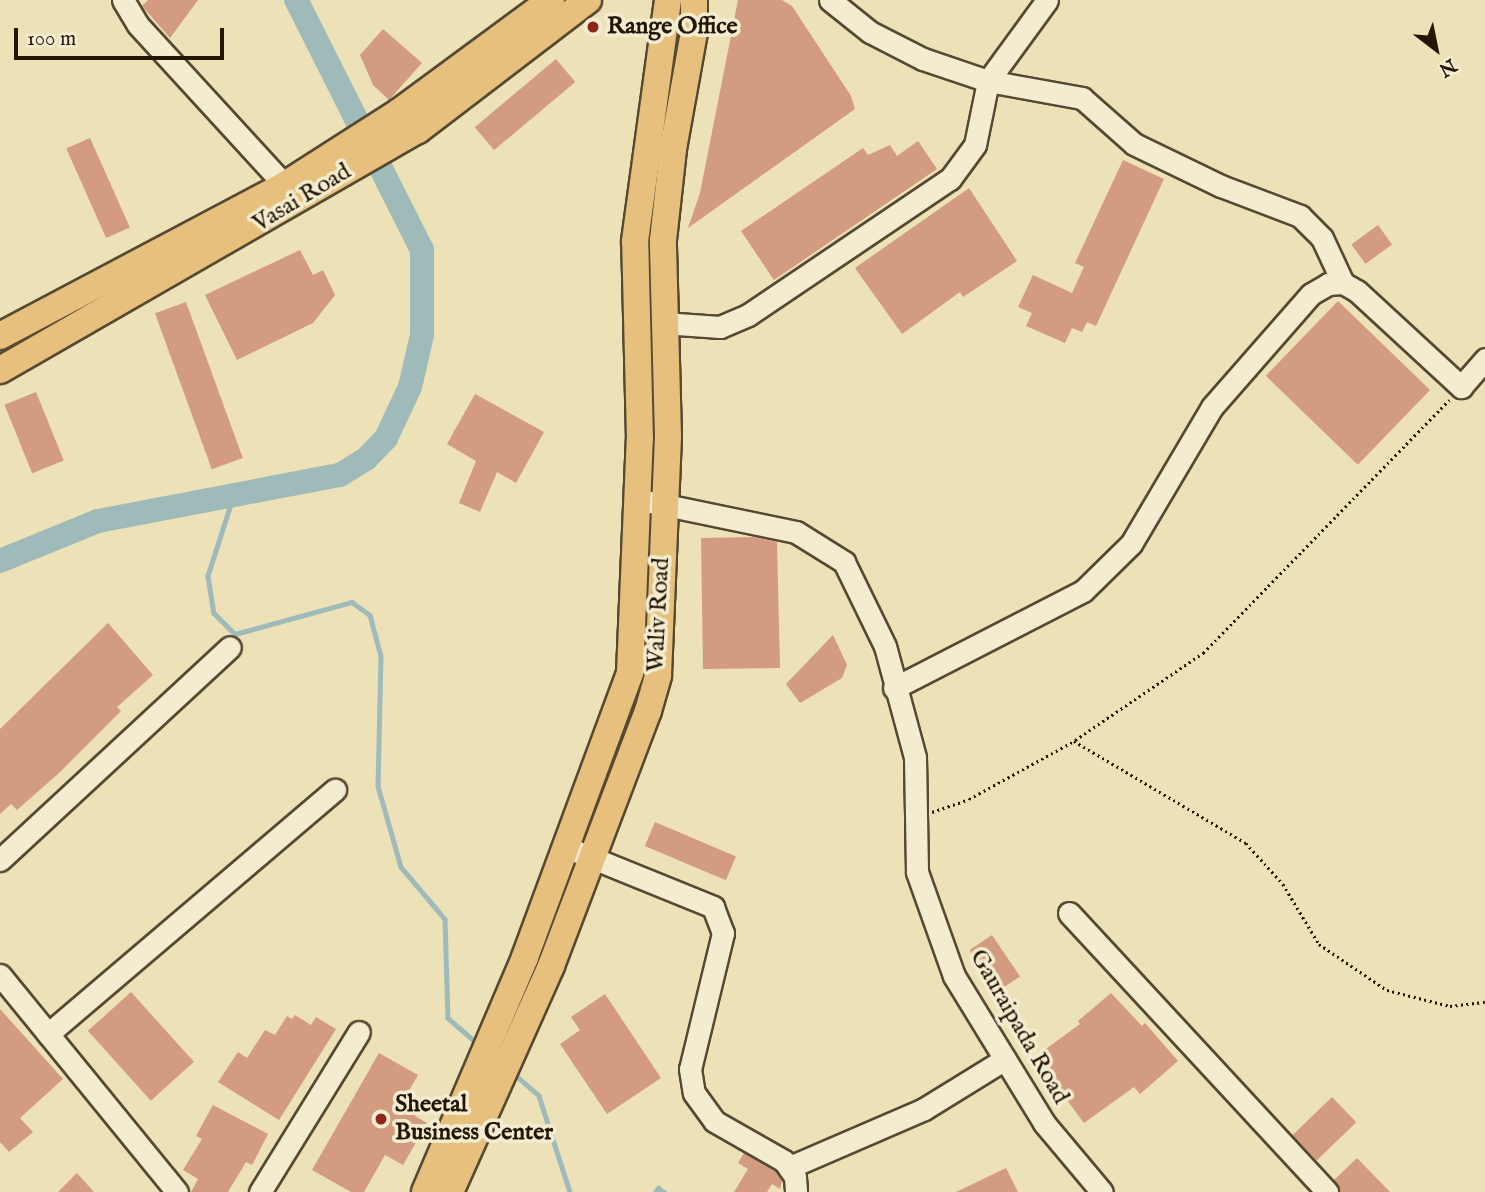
<!DOCTYPE html>
<html>
<head>
<meta charset="utf-8">
<style>
  body { margin:0 }
  #map { position:relative; width:1485px; height:1192px; overflow:hidden; background:#ede1b7; font-family:"IM FELL English",serif }
  div>[style] { position:absolute }
  [style*='--x'] { left:calc(var(--x)*1px); top:calc(var(--y)*1px); width:calc(var(--w)*1px); rotate:calc(var(--a)*1deg) }
  .stream>* { height:4.5px; margin:-2.25px; padding:0 2.25px; transform-origin:2.25px; border-radius:2.25px; background:#9ebbba }
  .river>* { height:24px; margin:-12px; padding:0 12px; transform-origin:12px; border-radius:12px; background:#9ebbba }
  .building>* { inset:0; background:#d39b80; transform-origin:0 0 }
  .path>* { height:2.5px; margin-top:-1.25px; transform-origin:0; background:repeating-linear-gradient(90deg,#231605 0 2px,transparent 0 5.5px) }
  .roads { filter:drop-shadow(2px 0 #564932) drop-shadow(-2px 0 #564932) drop-shadow(0 2px #564932) drop-shadow(0 -2px #564932) }
  .minor>* { height:21px; margin:-10.5px; padding:0 10.5px; transform-origin:10.5px; border-radius:10.5px; background:#f3ecd0 }
  .major>* { height:26px; margin:-13px; padding:0 13px; transform-origin:13px; border-radius:13px; background:#e6c07c }
  .dots>* { width:19px; height:19px; translate:-50% -50%; box-sizing:border-box; border:4px solid #f3ecd0; border-radius:50% }
  span { translate:-50% -50%; white-space:nowrap; text-align:center; line-height:1.15; -webkit-text-stroke:7px #f3ecd0; paint-order:stroke }
  .poi-label { font-size:24px; color:#231605; font-weight:700 }
  .left { translate:0 -50%; text-align:left }
  .street-label { font-size:24px; color:#231605 }
  .north { position:absolute; left:1401px; top:14px; width:70px; height:70px; -webkit-text-stroke:5px #f3ecd0; paint-order:stroke; rotate:148deg; font-size:19px; font-weight:700; line-height:28px; text-align:center; color:#231605 }
  .north::after { content:''; display:block; margin:auto; width:24px; height:32px; background:#231605; clip-path:polygon(50% 0,100% 100%,50% 72%,0 100%) }
  .scale { position:absolute; left:14px; top:28px; width:210px; height:32px; box-sizing:border-box; border:4px solid #231605; border-top:0; padding-left:9px; font-size:21px; line-height:24px; white-space:nowrap; color:#231605; -webkit-text-stroke:5px #f3ecd0; paint-order:stroke }
</style>
</head>
<body>
<div id="map">
  <div class="stream">
    <div style="--x:234;--y:495;--w:85;--a:107.8"></div>
    <div style="--x:208;--y:576;--w:37;--a:81"></div>
    <div style="--x:214;--y:613;--w:30;--a:45"></div>
    <div style="--x:235;--y:634;--w:121;--a:-15.3"></div>
    <div style="--x:352;--y:602;--w:22;--a:36"></div>
    <div style="--x:370;--y:615;--w:42;--a:75"></div>
    <div style="--x:381;--y:656;--w:130;--a:91.3"></div>
    <div style="--x:378;--y:786;--w:84;--a:74.1"></div>
    <div style="--x:401;--y:867;--w:68;--a:49.8"></div>
    <div style="--x:445;--y:919;--w:99;--a:88.3"></div>
    <div style="--x:448;--y:1018;--w:38;--a:41"></div>
    <div style="--x:513;--y:1073;--w:35;--a:41"></div>
    <div style="--x:539;--y:1096;--w:101;--a:72.1"></div>
    <div style="--x:655;--y:1192;--w:5;--a:-53"></div>
    <div style="--x:658;--y:1188;--w:7;--a:34"></div>
  </div>
  <div class="river">
    <div style="--x:0;--y:561;--w:106;--a:-22.2"></div>
    <div style="--x:98;--y:521;--w:246;--a:-10.8"></div>
    <div style="--x:340;--y:475;--w:31;--a:-32"></div>
    <div style="--x:366;--y:459;--w:29;--a:-46"></div>
    <div style="--x:386;--y:438;--w:56;--a:-64.8"></div>
    <div style="--x:410;--y:387;--w:53;--a:-77"></div>
    <div style="--x:422;--y:335;--w:85;--a:-90"></div>
    <div style="--x:422;--y:250;--w:280;--a:-116.7"></div>
  </div>
  <div class="building">
    <div style="clip-path:polygon(148px 0,198px 0,170px 38px,142px 6px)"></div>
    <div style="clip-path:polygon(738px 0,782px 0,792px 6px,851px 96px,855px 109px,688px 228px,700px 193px)"></div>
    <div style="clip-path:polygon(383px 29px,422px 63px,389px 100px,373px 85px,360px 55px)"></div>
    <div style="left:556px;top:59px;width:30px;height:106px;rotate:50deg"></div>
    <div style="left:90px;top:138px;width:98px;height:26px;rotate:66deg"></div>
    <div style="clip-path:polygon(918px 141px,937px 169px,774px 280px,741px 231px,863px 148px,868px 155px,890px 145px,897px 156px)"></div>
    <div style="clip-path:polygon(1123px 160px,1164px 179px,1096px 326px,1087px 322px,1082px 332px,1072px 328px,1065px 343px,1026px 326px,1032px 313px,1018px 307px,1033px 275px,1072px 293px,1084px 267px,1075px 263px)"></div>
    <div style="clip-path:polygon(969px 188px,1017px 261px,963px 297px,960px 292px,902px 334px,855px 268px)"></div>
    <div style="left:1378px;top:225px;width:24px;height:33px;rotate:54deg"></div>
    <div style="clip-path:polygon(300px 250px,313px 275px,323px 270px,335px 295px,313px 323px,237px 360px,205px 295px)"></div>
    <div style="left:1338px;top:301px;width:128px;height:104px;rotate:44deg"></div>
    <div style="left:186px;top:302px;width:166px;height:33px;rotate:70deg"></div>
    <div style="left:36px;top:392px;width:74px;height:34px;rotate:68deg"></div>
    <div style="clip-path:polygon(475px 394px,544px 432px,516px 483px,497px 472px,480px 512px,459px 503px,476px 461px,447px 444px)"></div>
    <div style="clip-path:polygon(754px 537px,777px 542px,780px 668px,703px 669px,701px 538px)"></div>
    <div style="clip-path:polygon(108px 623px,153px 675px,117px 707px,121px 711px,59px 773px,17px 810px,11px 804px,0 814px,0 729px)"></div>
    <div style="clip-path:polygon(833px 635px,847px 665px,842px 678px,800px 703px,786px 684px)"></div>
    <div style="left:655px;top:822px;width:88px;height:26px;rotate:23deg"></div>
    <div style="left:992px;top:935px;width:50px;height:27px;rotate:56deg"></div>
    <div style="left:131px;top:992px;width:94px;height:58px;rotate:48deg"></div>
    <div style="clip-path:polygon(1111px 993px,1142px 1026px,1145px 1023px,1178px 1061px,1140px 1094px,1134px 1087px,1084px 1123px,1035px 1057px,1080px 1024px,1078px 1021px)"></div>
    <div style="clip-path:polygon(605px 994px,661px 1078px,607px 1114px,560px 1044px,580px 1030px,571px 1017px)"></div>
    <div style="clip-path:polygon(0 1009px,63px 1079px,20px 1118px,33px 1132px,9px 1152px,0 1142px)"></div>
    <div style="clip-path:polygon(295px 1015px,311px 1025px,316px 1017px,336px 1029px,279px 1120px,218px 1082px,238px 1052px,247px 1058px,265px 1030px,275px 1035px,287px 1016px,292px 1019px)"></div>
    <div style="clip-path:polygon(379px 1053px,418px 1075px,407px 1094px,422px 1103px,415px 1116px,427px 1123px,403px 1165px,385px 1155px,364px 1192px,351px 1192px,312px 1170px)"></div>
    <div style="left:1332px;top:1097px;width:35px;height:55px;rotate:46deg"></div>
    <div style="clip-path:polygon(213px 1105px,268px 1134px,252px 1165px,246px 1162px,228px 1192px,191px 1192px,198px 1179px,183px 1170px,202px 1139px,196px 1136px)"></div>
    <div style="clip-path:polygon(744px 1153px,775px 1171px,782px 1181px,780px 1189px,772px 1184px,767px 1192px,734px 1192px,748px 1169px,738px 1163px)"></div>
    <div style="clip-path:polygon(1357px 1158px,1390px 1192px,1340px 1192px,1334px 1180px)"></div>
    <div style="clip-path:polygon(1006px 1168px,1018px 1192px,956px 1192px)"></div>
    <div style="clip-path:polygon(77px 1173px,94px 1192px,58px 1192px)"></div>
  </div>
  <div class="path">
    <div style="--x:1075;--y:740;--w:155;--a:-34.2"></div>
    <div style="--x:1203;--y:653;--w:353;--a:-45.8"></div>
    <div style="--x:932;--y:812;--w:39;--a:-19"></div>
    <div style="--x:969;--y:799;--w:120;--a:-28.9"></div>
    <div style="--x:1074;--y:741;--w:200;--a:30.7"></div>
    <div style="--x:1246;--y:843;--w:55;--a:47.9"></div>
    <div style="--x:1283;--y:884;--w:70;--a:59"></div>
    <div style="--x:1319;--y:944;--w:82;--a:34.1"></div>
    <div style="--x:1387;--y:990;--w:65;--a:14.3"></div>
    <div style="--x:1450;--y:1006;--w:35;--a:-7"></div>
  </div>
  <div class="roads">
    <div class="minor">
      <div style="--x:123;--y:0;--w:29;--a:59"></div>
      <div style="--x:138;--y:25;--w:231;--a:47.5"></div>
      <div style="--x:830;--y:0;--w:51;--a:38.7"></div>
      <div style="--x:870;--y:32;--w:59;--a:27"></div>
      <div style="--x:923;--y:59;--w:69;--a:18.7"></div>
      <div style="--x:988;--y:81;--w:96;--a:10.3"></div>
      <div style="--x:1082;--y:98;--w:69;--a:41.5"></div>
      <div style="--x:1134;--y:144;--w:97;--a:25.8"></div>
      <div style="--x:1221;--y:186;--w:85;--a:20.8"></div>
      <div style="--x:1300;--y:216;--w:31;--a:45"></div>
      <div style="--x:1322;--y:238;--w:50;--a:65"></div>
      <div style="--x:663;--y:323;--w:57;--a:4"></div>
      <div style="--x:720;--y:327;--w:30;--a:-23"></div>
      <div style="--x:748;--y:315;--w:244;--a:-34"></div>
      <div style="--x:950;--y:179;--w:42;--a:-53.7"></div>
      <div style="--x:975;--y:145;--w:65;--a:-78.5"></div>
      <div style="--x:988;--y:81;--w:100;--a:-53.9"></div>
      <div style="--x:651;--y:502;--w:148;--a:11.7"></div>
      <div style="--x:796;--y:532;--w:57;--a:32"></div>
      <div style="--x:844;--y:562;--w:93;--a:64"></div>
      <div style="--x:885;--y:646;--w:115;--a:74.9"></div>
      <div style="--x:915;--y:757;--w:115;--a:89"></div>
      <div style="--x:917;--y:872;--w:110;--a:70.4"></div>
      <div style="--x:954;--y:976;--w:172;--a:58.5"></div>
      <div style="--x:1044;--y:1123;--w:90;--a:50"></div>
      <div style="--x:894;--y:688;--w:212;--a:-27.2"></div>
      <div style="--x:1083;--y:591;--w:67;--a:-44.4"></div>
      <div style="--x:1131;--y:544;--w:159;--a:-59.4"></div>
      <div style="--x:1212;--y:407;--w:150;--a:-48.8"></div>
      <div style="--x:1311;--y:294;--w:20;--a:-30"></div>
      <div style="--x:1328;--y:284;--w:15;--a:-4"></div>
      <div style="--x:1343;--y:283;--w:16;--a:30"></div>
      <div style="--x:1357;--y:291;--w:142;--a:42.7"></div>
      <div style="--x:1461;--y:387;--w:37;--a:-49"></div>
      <div style="--x:568;--y:848;--w:157;--a:22.1"></div>
      <div style="--x:713;--y:907;--w:28;--a:69"></div>
      <div style="--x:723;--y:933;--w:140;--a:103.6"></div>
      <div style="--x:690;--y:1069;--w:24;--a:81"></div>
      <div style="--x:694;--y:1093;--w:34;--a:54"></div>
      <div style="--x:714;--y:1121;--w:81;--a:29.7"></div>
      <div style="--x:784;--y:1161;--w:19;--a:55"></div>
      <div style="--x:795;--y:1177;--w:15;--a:86"></div>
      <div style="--x:0;--y:860;--w:313;--a:-42.8"></div>
      <div style="--x:1069;--y:913;--w:380;--a:47.2"></div>
      <div style="--x:0;--y:975;--w:280;--a:50.8"></div>
      <div style="--x:48;--y:1034;--w:377;--a:-40.4"></div>
      <div style="--x:790;--y:1167;--w:146;--a:-23.4"></div>
      <div style="--x:924;--y:1109;--w:95;--a:-31.7"></div>
      <div style="--x:260;--y:1192;--w:188;--a:-58.3"></div>
    </div>
    <div class="major">
      <div style="--x:0;--y:336;--w:323;--a:-27.9"></div>
      <div style="--x:285;--y:185;--w:135;--a:-32.6"></div>
      <div style="--x:399;--y:112;--w:189;--a:-36.4"></div>
      <div style="--x:0;--y:370;--w:482;--a:-29.9"></div>
      <div style="--x:418;--y:130;--w:214;--a:-37.4"></div>
      <div style="--x:425;--y:1192;--w:255;--a:-66.9"></div>
      <div style="--x:525;--y:957;--w:303;--a:-69.7"></div>
      <div style="--x:630;--y:673;--w:234;--a:-87.6"></div>
      <div style="--x:640;--y:439;--w:198;--a:-91.4"></div>
      <div style="--x:635;--y:241;--w:243;--a:-82.2"></div>
      <div style="--x:450;--y:1192;--w:248;--a:-65.9"></div>
      <div style="--x:551;--y:966;--w:273;--a:-69.2"></div>
      <div style="--x:648;--y:711;--w:37;--a:-74"></div>
      <div style="--x:658;--y:675;--w:238;--a:-87.6"></div>
      <div style="--x:668;--y:437;--w:197;--a:-91.5"></div>
      <div style="--x:663;--y:240;--w:92;--a:-83.7"></div>
      <div style="--x:673;--y:149;--w:119;--a:-79.8"></div>
      <div style="--x:694;--y:32;--w:32;--a:-90"></div>
    </div>
  </div>
  <div class="dots">
    <div style="left:593px;top:27px;background:#8f2418"></div>
    <div style="left:381px;top:1119px;background:#8f2418"></div>
  </div>
  <div class="poi-label">
    <span class="left" style="left:607px;top:27px">Range Office</span>
    <span class="left" style="left:395px;top:1119px">Sheetal<br>Business Center</span>
  </div>
  <div class="street-label">
    <span style="left:302px;top:198px;rotate:-31deg">Vasai Road</span>
    <span style="left:659px;top:615px;rotate:-87deg">Waliv Road</span>
    <span style="left:1019px;top:1027px;rotate:60deg">Gauraipada Road</span>
  </div>
  <div class="north">N</div>
  <div class="scale">100 m</div>
</div>
</body>
</html>
